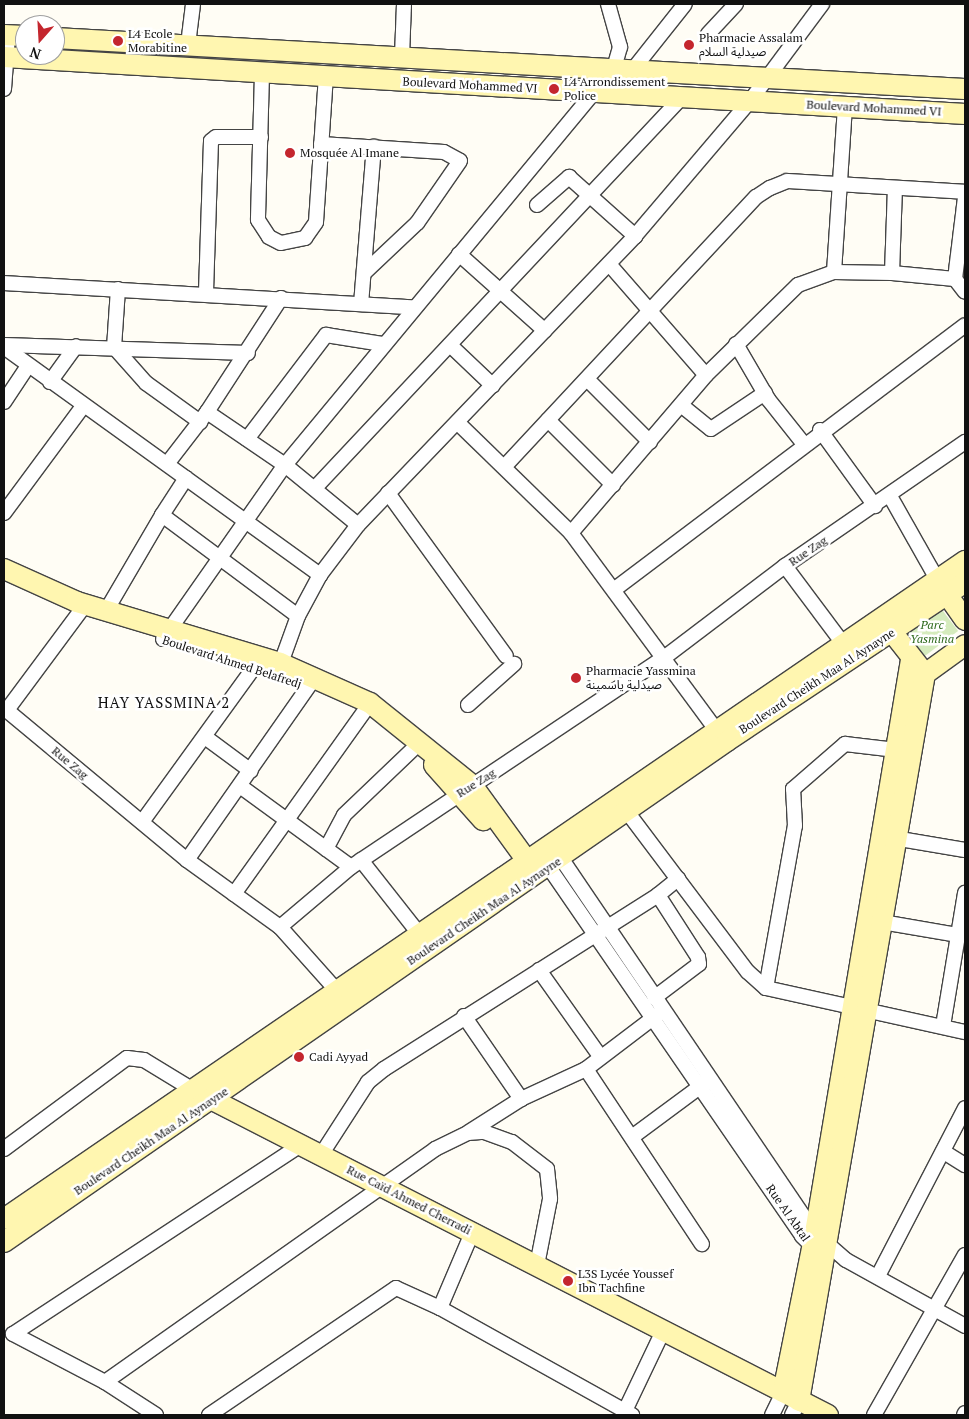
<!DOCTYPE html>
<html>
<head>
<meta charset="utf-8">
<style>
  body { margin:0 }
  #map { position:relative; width:969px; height:1419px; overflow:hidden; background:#fffdf5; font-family:"PT Serif","Noto Sans Arabic",serif }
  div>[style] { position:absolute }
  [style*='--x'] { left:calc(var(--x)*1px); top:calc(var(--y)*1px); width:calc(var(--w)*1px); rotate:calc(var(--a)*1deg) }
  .green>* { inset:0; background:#d5ebbd; transform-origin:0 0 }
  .roads { filter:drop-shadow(1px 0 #444) drop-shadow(-1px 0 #444) drop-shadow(0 1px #444) drop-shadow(0 -1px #444) }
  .street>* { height:14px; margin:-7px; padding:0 7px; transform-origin:7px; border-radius:7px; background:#fff }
  .secondary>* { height:20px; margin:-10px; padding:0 10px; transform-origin:10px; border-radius:10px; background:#fff6b0 }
  .dots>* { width:14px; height:14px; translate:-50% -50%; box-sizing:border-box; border:2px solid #fff; border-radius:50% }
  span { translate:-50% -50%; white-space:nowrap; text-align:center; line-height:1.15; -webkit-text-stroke:5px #fff; paint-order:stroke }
  .poi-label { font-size:12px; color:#111 }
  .left { translate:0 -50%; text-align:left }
  .street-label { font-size:12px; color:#111 }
  .park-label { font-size:12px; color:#2f6b1f; font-style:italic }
  .quarter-label { font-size:15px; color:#111; letter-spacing:1px }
  .frame { position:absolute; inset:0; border:5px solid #111; pointer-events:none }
  .north { position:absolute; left:15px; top:15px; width:50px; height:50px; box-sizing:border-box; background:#fff; border:1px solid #a0a0a0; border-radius:50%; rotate:199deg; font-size:14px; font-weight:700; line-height:20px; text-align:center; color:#111 }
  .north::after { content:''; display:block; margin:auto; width:18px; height:22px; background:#c4262e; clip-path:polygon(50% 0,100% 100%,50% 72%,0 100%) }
</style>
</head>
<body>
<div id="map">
  <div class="green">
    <div style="left:940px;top:607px;width:30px;height:42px;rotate:53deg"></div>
  </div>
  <div class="roads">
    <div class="street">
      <div style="--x:708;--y:34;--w:41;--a:-47"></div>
      <div style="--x:188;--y:45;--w:41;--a:-83"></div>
      <div style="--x:402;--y:56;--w:52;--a:-87.8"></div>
      <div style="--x:635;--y:67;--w:80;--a:-51.6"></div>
      <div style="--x:262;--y:74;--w:146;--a:91.6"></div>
      <div style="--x:258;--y:220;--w:20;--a:57"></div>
      <div style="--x:269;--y:237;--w:13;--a:27"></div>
      <div style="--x:281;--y:243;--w:25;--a:-12"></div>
      <div style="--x:305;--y:238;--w:19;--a:-55"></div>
      <div style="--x:316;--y:222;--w:146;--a:-86.1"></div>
      <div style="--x:4;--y:89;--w:53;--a:-85.7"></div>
      <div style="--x:321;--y:144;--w:123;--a:3.7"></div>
      <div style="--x:444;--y:152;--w:18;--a:29"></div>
      <div style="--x:460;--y:161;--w:75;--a:124.7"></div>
      <div style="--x:417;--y:223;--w:73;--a:136.7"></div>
      <div style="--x:537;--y:205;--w:43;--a:-41.2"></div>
      <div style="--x:569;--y:177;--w:89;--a:41.8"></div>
      <div style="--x:459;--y:254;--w:115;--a:41.8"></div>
      <div style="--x:609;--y:264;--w:147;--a:48.9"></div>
      <div style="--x:834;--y:272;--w:165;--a:-86.2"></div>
      <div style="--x:892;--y:273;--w:85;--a:-88"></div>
      <div style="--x:955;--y:279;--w:83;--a:-83"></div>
      <div style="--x:4;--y:283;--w:409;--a:3.4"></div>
      <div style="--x:118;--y:289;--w:58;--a:93.9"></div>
      <div style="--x:114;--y:347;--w:48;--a:48.4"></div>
      <div style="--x:146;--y:383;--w:67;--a:35.8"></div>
      <div style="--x:206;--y:292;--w:151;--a:-88.1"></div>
      <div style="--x:211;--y:141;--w:6;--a:-39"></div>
      <div style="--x:216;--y:137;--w:45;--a:0"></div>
      <div style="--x:361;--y:304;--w:158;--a:-85.3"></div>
      <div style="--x:736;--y:344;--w:64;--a:59.8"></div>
      <div style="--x:768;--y:399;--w:56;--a:51.5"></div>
      <div style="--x:4;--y:345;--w:244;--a:1.9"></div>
      <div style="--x:450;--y:345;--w:59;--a:43.6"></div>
      <div style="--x:4;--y:347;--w:390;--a:35.8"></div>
      <div style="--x:587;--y:379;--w:89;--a:45"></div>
      <div style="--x:50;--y:382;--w:44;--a:-54.2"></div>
      <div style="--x:4;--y:402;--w:43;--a:-56.3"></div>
      <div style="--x:681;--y:405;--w:38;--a:39"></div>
      <div style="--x:711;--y:429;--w:65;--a:-33.7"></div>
      <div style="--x:207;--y:412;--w:94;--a:34.2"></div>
      <div style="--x:285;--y:465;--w:94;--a:39.4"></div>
      <div style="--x:548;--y:420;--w:92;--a:45"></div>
      <div style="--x:458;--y:423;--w:158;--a:44.2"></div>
      <div style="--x:571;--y:533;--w:246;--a:53.6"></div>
      <div style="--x:820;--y:430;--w:94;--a:54.1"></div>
      <div style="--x:247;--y:439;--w:131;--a:-52.8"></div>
      <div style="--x:326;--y:335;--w:57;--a:9.1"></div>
      <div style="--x:167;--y:464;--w:66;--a:-52.4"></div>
      <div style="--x:207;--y:412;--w:136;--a:-57"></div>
      <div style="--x:505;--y:466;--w:368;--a:-47"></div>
      <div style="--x:756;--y:197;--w:17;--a:-33"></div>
      <div style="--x:770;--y:188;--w:18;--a:-22"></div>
      <div style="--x:787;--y:181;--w:178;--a:3.5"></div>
      <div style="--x:315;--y:488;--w:536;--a:-46.81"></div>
      <div style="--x:388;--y:493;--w:201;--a:54.1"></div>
      <div style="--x:890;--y:496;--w:98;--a:60.5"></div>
      <div style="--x:4;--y:513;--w:134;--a:-53.5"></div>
      <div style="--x:162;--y:515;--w:44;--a:-57"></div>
      <div style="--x:571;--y:533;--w:208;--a:-49.5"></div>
      <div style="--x:706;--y:375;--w:129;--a:-44.4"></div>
      <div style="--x:798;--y:285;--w:38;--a:-20"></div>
      <div style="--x:834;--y:272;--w:58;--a:1"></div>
      <div style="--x:892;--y:273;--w:63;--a:5.4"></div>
      <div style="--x:955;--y:279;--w:16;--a:52"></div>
      <div style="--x:785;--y:566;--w:99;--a:53.2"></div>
      <div style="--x:615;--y:589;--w:438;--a:-37"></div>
      <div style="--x:106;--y:611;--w:111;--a:-59.7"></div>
      <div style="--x:162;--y:515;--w:169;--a:36.6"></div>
      <div style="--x:163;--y:639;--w:213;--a:-55"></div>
      <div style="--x:285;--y:465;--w:516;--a:-50.35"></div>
      <div style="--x:614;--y:68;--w:22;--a:-74"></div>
      <div style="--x:620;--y:47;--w:45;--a:-105.6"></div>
      <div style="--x:277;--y:674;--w:62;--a:-70.1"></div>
      <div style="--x:298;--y:616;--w:47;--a:-61.8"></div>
      <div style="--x:320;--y:575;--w:63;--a:-52.8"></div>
      <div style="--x:358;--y:525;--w:400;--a:-46.2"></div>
      <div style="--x:635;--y:236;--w:177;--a:-49.6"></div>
      <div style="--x:750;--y:101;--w:121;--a:-53.4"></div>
      <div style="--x:468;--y:705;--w:62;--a:-41.7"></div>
      <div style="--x:4;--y:708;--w:238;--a:39.7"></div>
      <div style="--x:187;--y:860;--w:115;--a:35.8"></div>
      <div style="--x:280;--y:927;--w:93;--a:-40.2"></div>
      <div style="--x:351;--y:867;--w:378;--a:-33.8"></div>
      <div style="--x:665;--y:657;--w:151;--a:-37.2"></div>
      <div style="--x:785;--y:566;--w:219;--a:-34.6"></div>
      <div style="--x:7;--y:710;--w:131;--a:-53.4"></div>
      <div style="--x:205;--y:737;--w:57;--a:36.5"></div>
      <div style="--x:240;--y:786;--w:137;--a:36.1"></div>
      <div style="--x:628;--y:813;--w:199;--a:53"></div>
      <div style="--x:748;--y:972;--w:24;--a:42"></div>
      <div style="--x:766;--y:988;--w:204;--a:12.5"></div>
      <div style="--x:142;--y:822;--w:191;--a:-54.1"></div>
      <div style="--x:888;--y:837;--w:78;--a:9.6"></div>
      <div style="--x:326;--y:849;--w:38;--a:-62"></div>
      <div style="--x:344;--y:815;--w:97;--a:-43.7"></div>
      <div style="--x:561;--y:858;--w:453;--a:55.9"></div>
      <div style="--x:815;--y:1233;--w:41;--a:41.1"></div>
      <div style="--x:846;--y:1260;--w:136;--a:29"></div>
      <div style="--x:187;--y:860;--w:213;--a:-55"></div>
      <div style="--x:361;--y:860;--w:95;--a:51.8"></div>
      <div style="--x:548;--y:866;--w:449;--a:55.5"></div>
      <div style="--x:802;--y:1236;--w:21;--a:45"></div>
      <div style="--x:234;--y:894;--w:234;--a:-54.5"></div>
      <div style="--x:658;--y:895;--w:26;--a:-39"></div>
      <div style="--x:882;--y:922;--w:76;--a:9.8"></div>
      <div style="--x:280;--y:927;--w:87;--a:48.3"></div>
      <div style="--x:539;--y:970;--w:105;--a:54.7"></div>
      <div style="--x:766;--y:988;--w:165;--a:-79.9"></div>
      <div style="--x:795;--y:826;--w:37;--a:-93"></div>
      <div style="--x:793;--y:789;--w:69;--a:-40.9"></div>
      <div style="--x:845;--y:744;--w:60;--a:6.7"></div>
      <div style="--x:661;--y:1012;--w:94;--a:142.8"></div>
      <div style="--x:586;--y:1069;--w:210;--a:56.5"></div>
      <div style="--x:464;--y:1016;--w:101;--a:55.5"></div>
      <div style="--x:943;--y:1026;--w:135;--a:-80.6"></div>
      <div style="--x:469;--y:1132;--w:62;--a:-32.4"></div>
      <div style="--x:521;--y:1099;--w:72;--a:-24.8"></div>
      <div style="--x:632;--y:1137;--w:96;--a:-36.5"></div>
      <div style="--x:4;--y:1149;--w:153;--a:-36.5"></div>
      <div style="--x:127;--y:1058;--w:17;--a:7"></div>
      <div style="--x:144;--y:1060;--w:60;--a:31.3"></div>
      <div style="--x:944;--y:1152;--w:25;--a:32"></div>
      <div style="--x:321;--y:1155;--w:87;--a:-57.2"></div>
      <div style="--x:368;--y:1082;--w:21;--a:-39"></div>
      <div style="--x:384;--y:1069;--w:325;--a:-32.4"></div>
      <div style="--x:658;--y:895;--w:74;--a:57.2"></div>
      <div style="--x:698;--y:957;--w:7;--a:82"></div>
      <div style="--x:699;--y:964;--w:56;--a:142.9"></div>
      <div style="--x:878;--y:1276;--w:189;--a:-62.6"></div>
      <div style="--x:440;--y:1308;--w:82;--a:-66.9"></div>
      <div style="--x:105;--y:1382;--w:404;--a:-35.2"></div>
      <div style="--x:435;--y:1149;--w:37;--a:-26"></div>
      <div style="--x:468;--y:1133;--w:16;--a:-4"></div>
      <div style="--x:484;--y:1132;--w:30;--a:20"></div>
      <div style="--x:512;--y:1142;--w:44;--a:37.6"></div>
      <div style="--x:547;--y:1169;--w:30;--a:84"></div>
      <div style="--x:550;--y:1199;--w:67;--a:101.1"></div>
      <div style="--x:156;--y:1415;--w:61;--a:-147.1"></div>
      <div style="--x:105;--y:1382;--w:104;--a:-152.4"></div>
      <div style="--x:13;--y:1334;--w:344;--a:-33.3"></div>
      <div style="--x:209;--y:1415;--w:226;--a:-34.2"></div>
      <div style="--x:396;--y:1288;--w:48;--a:24.4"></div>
      <div style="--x:440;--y:1308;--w:220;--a:29.1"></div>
      <div style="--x:623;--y:1415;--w:93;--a:-64.5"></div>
      <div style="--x:772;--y:1415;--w:25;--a:-64"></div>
      <div style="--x:792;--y:1415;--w:16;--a:-63"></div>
      <div style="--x:874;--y:1415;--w:184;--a:-60.4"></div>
      <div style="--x:964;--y:1415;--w:2;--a:-63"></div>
    </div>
    <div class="secondary">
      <div style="--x:4;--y:35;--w:21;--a:3"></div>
      <div style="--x:55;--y:38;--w:911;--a:3.21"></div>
      <div style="--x:4;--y:57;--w:963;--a:3.39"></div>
      <div style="--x:4;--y:569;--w:80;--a:24.3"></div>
      <div style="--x:77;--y:602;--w:212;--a:16.7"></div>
      <div style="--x:280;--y:663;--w:98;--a:24"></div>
      <div style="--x:370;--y:703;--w:131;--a:38.8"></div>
      <div style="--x:472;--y:785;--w:95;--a:54"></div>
      <div style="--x:939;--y:583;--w:45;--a:54.9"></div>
      <div style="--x:885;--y:623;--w:65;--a:51.9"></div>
      <div style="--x:925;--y:674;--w:49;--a:-35.9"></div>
      <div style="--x:434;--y:765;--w:74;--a:48.3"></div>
      <div style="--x:203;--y:1095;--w:702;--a:27.11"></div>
      <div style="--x:4;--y:1219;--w:1165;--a:-34.4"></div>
      <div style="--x:4;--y:1242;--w:880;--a:-34.72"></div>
      <div style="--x:727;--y:741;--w:286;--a:-33.7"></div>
      <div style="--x:783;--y:1392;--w:162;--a:-78.6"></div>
      <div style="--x:815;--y:1233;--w:581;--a:-80.49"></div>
      <div style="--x:799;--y:1401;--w:738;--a:-80.17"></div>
    </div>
  </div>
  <div class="dots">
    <div style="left:118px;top:41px;background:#c4262e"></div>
    <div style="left:689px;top:45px;background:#c4262e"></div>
    <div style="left:554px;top:89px;background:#c4262e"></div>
    <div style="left:290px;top:153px;background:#c4262e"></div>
    <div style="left:576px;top:678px;background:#c4262e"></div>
    <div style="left:299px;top:1057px;background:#c4262e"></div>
    <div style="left:568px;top:1281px;background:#c4262e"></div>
  </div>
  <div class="poi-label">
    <span class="left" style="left:128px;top:41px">L4 Ecole<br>Morabitine</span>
    <span class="left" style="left:699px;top:45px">Pharmacie Assalam<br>صيدلية السلام</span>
    <span class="left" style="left:564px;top:89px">L4 Arrondissement<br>Police</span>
    <span class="left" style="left:300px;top:153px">Mosquée Al Imane</span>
    <span class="left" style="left:586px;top:678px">Pharmacie Yassmina<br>صيدلية ياسمينة</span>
    <span class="left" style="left:309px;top:1057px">Cadi Ayyad</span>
    <span class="left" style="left:578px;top:1281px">L3S Lycée Youssef<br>Ibn Tachfine</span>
  </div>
  <div class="street-label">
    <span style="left:470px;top:85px;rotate:3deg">Boulevard Mohammed VI</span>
    <span style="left:874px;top:108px;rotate:3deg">Boulevard Mohammed VI</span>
    <span style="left:808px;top:551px;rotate:-34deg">Rue Zag</span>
    <span style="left:232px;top:662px;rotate:18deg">Boulevard Ahmed Belafredj</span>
    <span style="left:817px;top:681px;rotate:-33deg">Boulevard Cheikh Maa Al Aynayne</span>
    <span style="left:70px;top:763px;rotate:40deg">Rue Zag</span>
    <span style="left:476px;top:783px;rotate:-32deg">Rue Zag</span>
    <span style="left:484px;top:911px;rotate:-34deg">Boulevard Cheikh Maa Al Aynayne</span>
    <span style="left:151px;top:1141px;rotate:-34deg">Boulevard Cheikh Maa Al Aynayne</span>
    <span style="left:409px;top:1200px;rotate:27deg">Rue Caïd Ahmed Cherradi</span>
    <span style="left:788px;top:1213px;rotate:55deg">Rue Al Abtal</span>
  </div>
  <div class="park-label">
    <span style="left:932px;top:632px">Parc<br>Yasmina</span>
  </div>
  <div class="quarter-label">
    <span style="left:164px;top:703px">HAY YASSMINA 2</span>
  </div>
  <div class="frame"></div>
  <div class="north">N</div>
</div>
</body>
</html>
